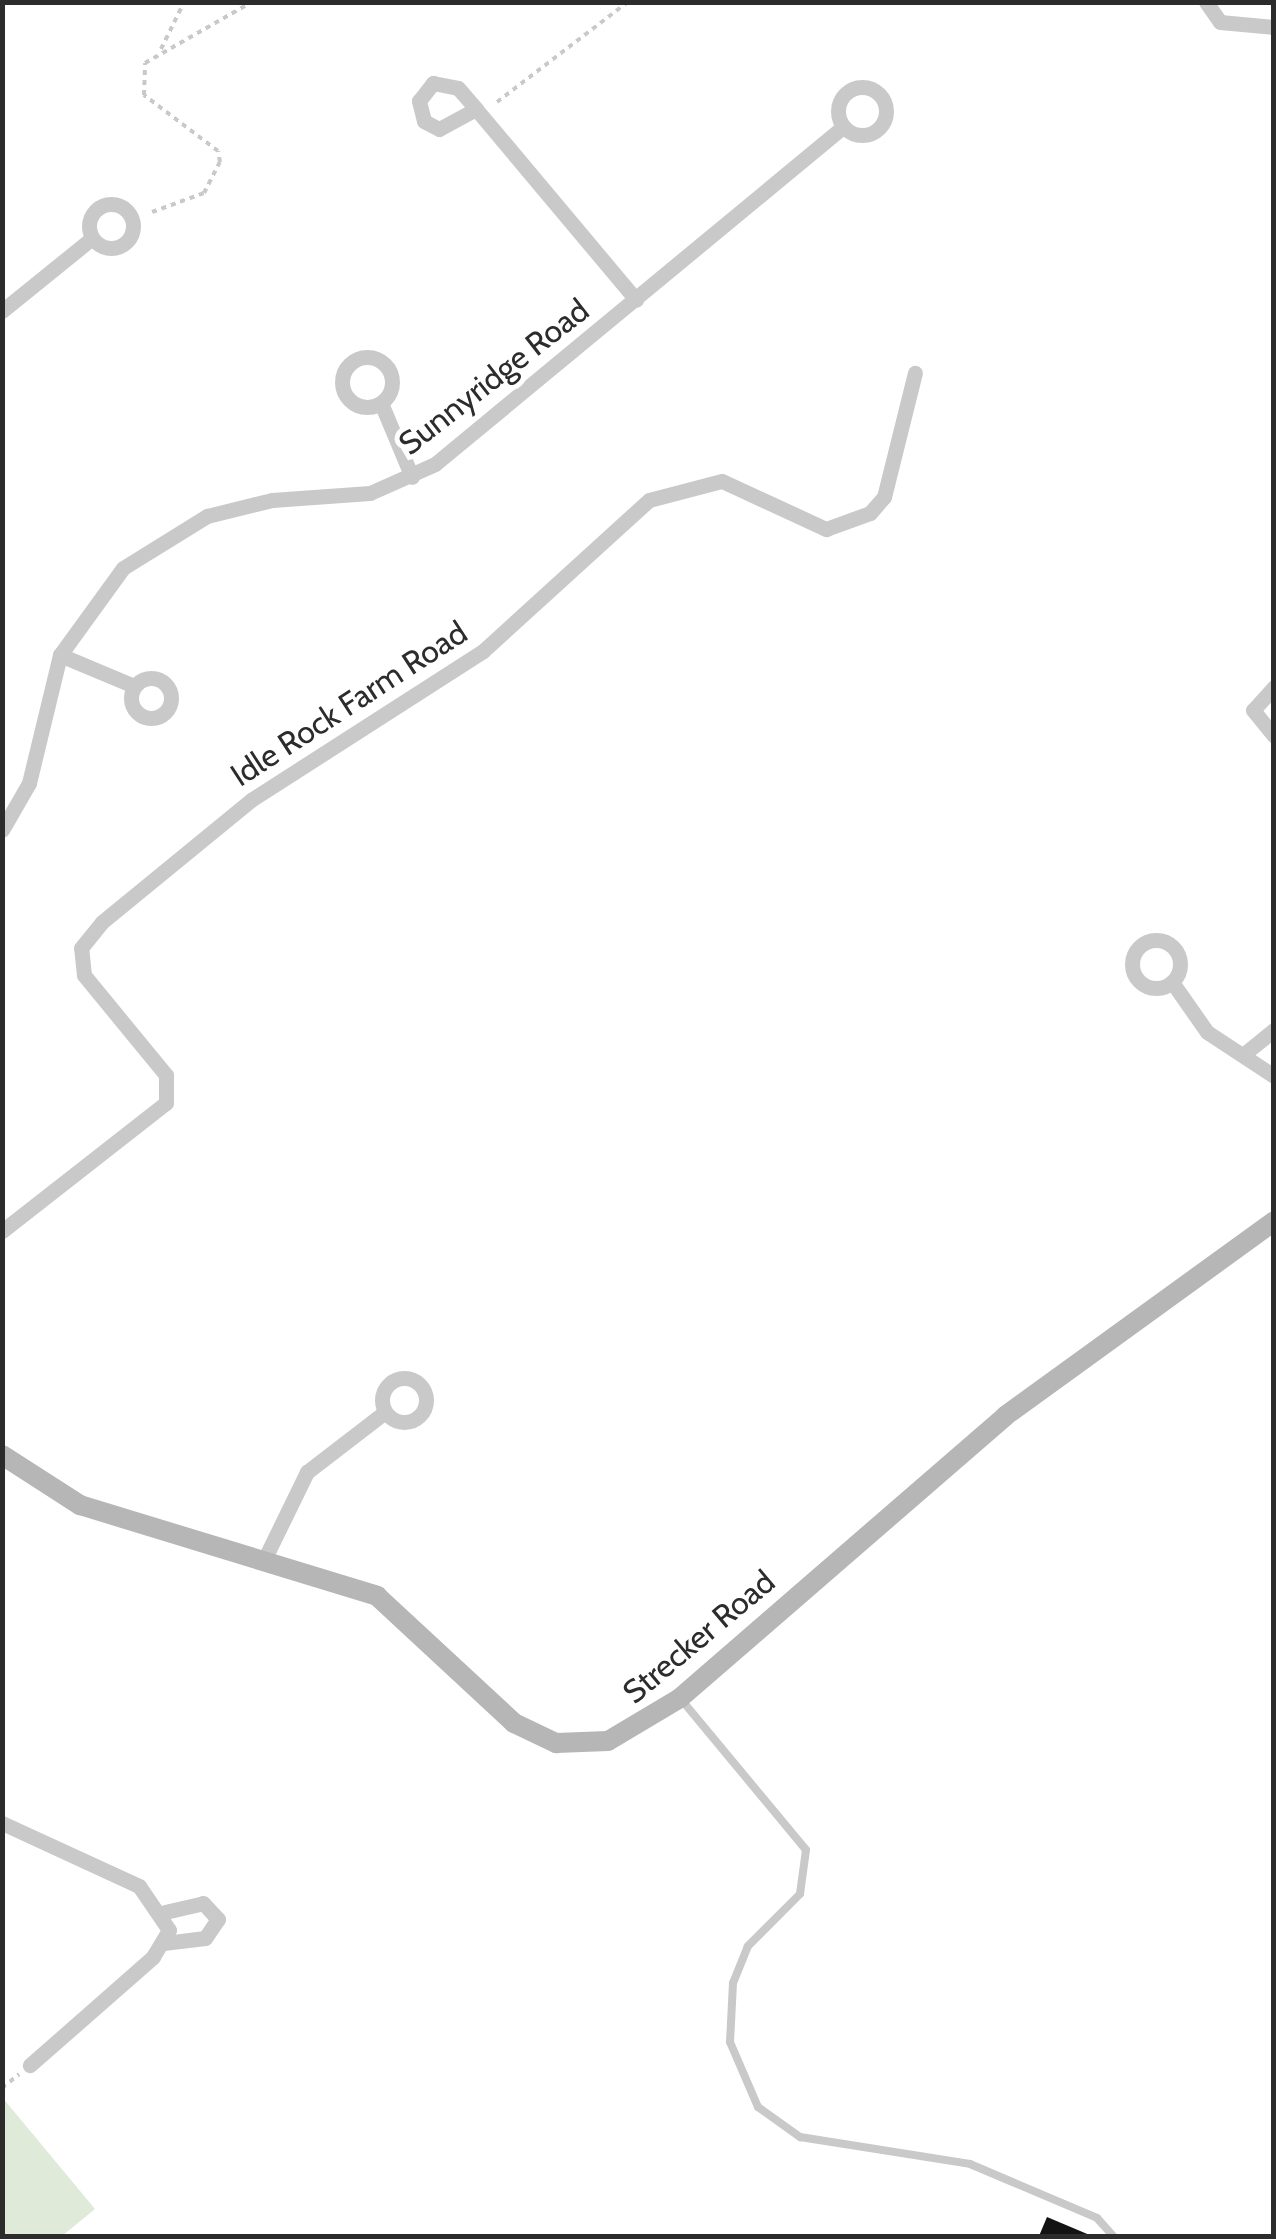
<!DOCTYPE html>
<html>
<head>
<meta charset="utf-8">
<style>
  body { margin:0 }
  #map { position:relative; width:1276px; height:2239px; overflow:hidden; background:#fff; font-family:Cabin,sans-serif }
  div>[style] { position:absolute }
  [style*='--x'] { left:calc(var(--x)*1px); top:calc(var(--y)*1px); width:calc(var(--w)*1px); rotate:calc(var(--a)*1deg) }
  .green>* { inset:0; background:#dfead8 }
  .building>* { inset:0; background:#131313 }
  .path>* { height:4px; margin-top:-2px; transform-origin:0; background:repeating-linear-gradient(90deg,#c9c9c9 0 5px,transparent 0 10px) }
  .lane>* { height:8px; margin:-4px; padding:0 4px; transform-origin:4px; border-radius:4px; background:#c9c9c9 }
  .street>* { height:15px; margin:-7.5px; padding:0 7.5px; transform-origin:7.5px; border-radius:7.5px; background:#c9c9c9 }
  .street>.ring { margin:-7.5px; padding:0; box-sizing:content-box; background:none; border:15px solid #c9c9c9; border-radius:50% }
  .secondary>* { height:20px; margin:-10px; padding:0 10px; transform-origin:10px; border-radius:10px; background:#b6b6b6 }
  span { translate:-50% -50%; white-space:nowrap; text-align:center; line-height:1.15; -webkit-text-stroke:10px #fff; paint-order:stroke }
  .street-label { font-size:32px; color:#2c2c2c }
  .frame { position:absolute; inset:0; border:5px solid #2c2c2c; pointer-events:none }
</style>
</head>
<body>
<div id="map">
  <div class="green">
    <div style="clip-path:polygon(2px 2097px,95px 2209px,62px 2236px,3px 2236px)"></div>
  </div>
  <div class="building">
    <div style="clip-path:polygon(1047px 2217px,1092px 2236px,1039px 2236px)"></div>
  </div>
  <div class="path">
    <div style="--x:161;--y:49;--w:52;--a:-63.9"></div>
    <div style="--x:497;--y:102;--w:165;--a:-37.4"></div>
    <div style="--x:152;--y:212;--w:55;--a:-20.1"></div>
    <div style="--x:204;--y:193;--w:35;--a:-63"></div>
    <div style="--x:220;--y:162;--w:11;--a:-100"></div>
    <div style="--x:218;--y:151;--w:93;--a:-142.9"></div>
    <div style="--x:144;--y:95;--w:32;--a:-88"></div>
    <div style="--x:145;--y:63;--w:123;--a:-29.7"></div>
    <div style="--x:2;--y:2088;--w:22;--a:-39"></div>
  </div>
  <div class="lane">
    <div style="--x:680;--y:1698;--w:197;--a:50.3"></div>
    <div style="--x:806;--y:1850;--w:44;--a:97.8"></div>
    <div style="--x:800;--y:1894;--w:74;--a:135"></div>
    <div style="--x:748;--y:1946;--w:40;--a:112"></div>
    <div style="--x:733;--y:1983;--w:59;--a:92.9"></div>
    <div style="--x:730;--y:2042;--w:71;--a:66.7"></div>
    <div style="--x:758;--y:2107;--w:52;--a:35.5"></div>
    <div style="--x:800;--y:2137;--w:172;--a:9"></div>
    <div style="--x:970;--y:2164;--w:138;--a:23"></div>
    <div style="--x:1097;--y:2218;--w:24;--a:48"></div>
  </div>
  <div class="street">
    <div style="--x:1206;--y:2;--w:24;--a:55"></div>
    <div style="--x:1220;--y:22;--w:54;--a:5.3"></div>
    <div class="ring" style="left:838px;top:87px;width:33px;height:33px"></div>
    <div style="--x:476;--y:109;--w:42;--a:151.6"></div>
    <div style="--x:439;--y:129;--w:17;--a:-152"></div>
    <div style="--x:424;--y:121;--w:21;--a:-104"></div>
    <div style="--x:419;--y:101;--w:23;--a:-52"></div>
    <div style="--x:433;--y:83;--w:25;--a:11"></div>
    <div style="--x:458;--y:88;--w:28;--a:49"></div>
    <div style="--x:476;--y:109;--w:249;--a:50"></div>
    <div class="ring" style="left:89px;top:204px;width:29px;height:29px"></div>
    <div style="--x:2;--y:311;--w:116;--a:-39"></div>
    <div class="ring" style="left:342px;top:357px;width:35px;height:35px"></div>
    <div style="--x:381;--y:403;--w:80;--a:67.3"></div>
    <div style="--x:60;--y:655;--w:80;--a:22.7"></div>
    <div class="ring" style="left:131px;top:678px;width:25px;height:25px"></div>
    <div style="--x:1274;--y:687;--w:31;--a:132"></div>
    <div style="--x:1253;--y:710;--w:33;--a:51"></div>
    <div style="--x:2;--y:830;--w:54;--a:-60.1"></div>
    <div style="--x:29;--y:783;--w:132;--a:-76.4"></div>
    <div style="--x:60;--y:655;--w:107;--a:-54.1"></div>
    <div style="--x:123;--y:568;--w:99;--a:-31.8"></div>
    <div style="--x:207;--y:516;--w:67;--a:-13.8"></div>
    <div style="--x:272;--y:500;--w:98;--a:-4.1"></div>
    <div style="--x:370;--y:493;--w:71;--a:-24"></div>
    <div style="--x:435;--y:464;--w:529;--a:-39.56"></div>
    <div class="ring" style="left:1132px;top:940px;width:33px;height:33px"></div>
    <div style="--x:1172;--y:982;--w:61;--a:55"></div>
    <div style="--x:1207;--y:1032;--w:80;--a:33.3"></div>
    <div style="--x:1244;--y:1054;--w:38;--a:-39"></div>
    <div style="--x:2;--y:1231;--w:208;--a:-38"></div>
    <div style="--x:166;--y:1103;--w:28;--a:-90"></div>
    <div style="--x:166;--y:1075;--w:129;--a:-129.4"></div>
    <div style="--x:84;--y:975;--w:27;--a:-96"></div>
    <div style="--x:81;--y:948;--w:33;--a:-51"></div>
    <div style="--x:102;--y:922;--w:193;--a:-39.3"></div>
    <div style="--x:251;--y:800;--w:276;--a:-32.7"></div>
    <div style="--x:483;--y:651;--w:224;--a:-42.3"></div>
    <div style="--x:649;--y:500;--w:75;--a:-14.6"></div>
    <div style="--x:722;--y:481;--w:115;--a:24.8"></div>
    <div style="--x:826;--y:529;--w:47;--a:-20"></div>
    <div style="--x:870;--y:513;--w:21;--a:-49"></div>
    <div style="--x:884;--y:497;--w:128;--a:-76"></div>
    <div class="ring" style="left:382px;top:1378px;width:29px;height:29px"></div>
    <div style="--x:265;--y:1558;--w:96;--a:-64"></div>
    <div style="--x:307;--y:1472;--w:98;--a:-37.6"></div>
    <div style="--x:2;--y:1823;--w:151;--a:24.7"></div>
    <div style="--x:139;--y:1886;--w:53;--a:55.7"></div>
    <div style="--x:169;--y:1930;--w:31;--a:121"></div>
    <div style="--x:153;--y:1957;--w:164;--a:138.7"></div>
    <div style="--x:165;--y:1912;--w:39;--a:-13"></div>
    <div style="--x:203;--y:1903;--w:22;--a:47"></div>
    <div style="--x:218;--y:1919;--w:23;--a:124"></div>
    <div style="--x:205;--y:1938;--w:38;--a:173"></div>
  </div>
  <div class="secondary">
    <div style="--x:2;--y:1455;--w:93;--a:32.7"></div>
    <div style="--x:80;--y:1505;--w:311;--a:17"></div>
    <div style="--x:377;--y:1596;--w:187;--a:42.8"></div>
    <div style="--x:514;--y:1723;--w:47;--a:25.5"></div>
    <div style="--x:556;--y:1743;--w:52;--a:-2.2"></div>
    <div style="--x:608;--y:1741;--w:84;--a:-30.8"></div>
    <div style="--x:680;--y:1698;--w:430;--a:-40.9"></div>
    <div style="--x:1005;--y:1416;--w:332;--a:-35.9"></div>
  </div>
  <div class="street-label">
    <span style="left:494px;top:377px;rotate:-38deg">Sunnyridge Road</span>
    <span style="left:349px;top:704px;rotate:-33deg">Idle Rock Farm Road</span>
    <span style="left:699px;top:1637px;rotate:-40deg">Strecker Road</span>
  </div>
  <div class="frame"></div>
</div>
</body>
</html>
